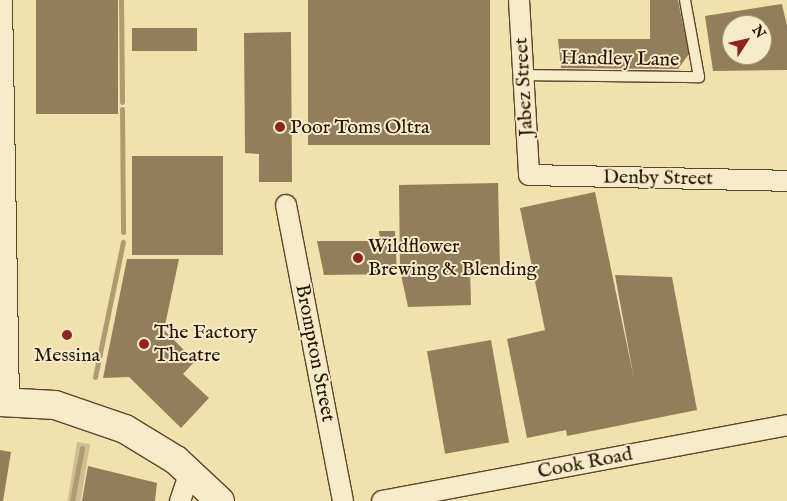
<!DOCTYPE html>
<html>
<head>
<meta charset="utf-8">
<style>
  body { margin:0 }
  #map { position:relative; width:787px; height:501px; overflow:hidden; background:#f1e1ad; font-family:"IM FELL English",serif }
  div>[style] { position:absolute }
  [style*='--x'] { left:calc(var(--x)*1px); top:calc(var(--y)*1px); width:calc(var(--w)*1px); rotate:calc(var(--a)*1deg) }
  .green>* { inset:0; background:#cfbe90; transform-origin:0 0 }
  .stream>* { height:5px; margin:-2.5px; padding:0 2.5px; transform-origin:2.5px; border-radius:2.5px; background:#ae9b72 }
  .building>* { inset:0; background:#927e5a; transform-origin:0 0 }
  .roads { filter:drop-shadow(1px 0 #5c462b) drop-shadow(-1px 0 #5c462b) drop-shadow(0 1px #5c462b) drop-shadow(0 -1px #5c462b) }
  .service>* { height:10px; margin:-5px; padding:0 5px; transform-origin:5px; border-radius:5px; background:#f6ecca }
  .minor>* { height:20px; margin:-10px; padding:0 10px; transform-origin:10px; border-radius:10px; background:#f6ecca }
  .secondary>* { height:28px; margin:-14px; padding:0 14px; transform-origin:14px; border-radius:14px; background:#f6ecca }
  .dots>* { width:14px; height:14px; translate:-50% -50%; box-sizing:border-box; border:2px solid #f6ecca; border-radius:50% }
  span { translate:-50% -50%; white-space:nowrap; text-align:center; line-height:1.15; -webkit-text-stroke:4px #f6ecca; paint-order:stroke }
  .street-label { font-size:20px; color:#2b1200 }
  .poi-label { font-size:20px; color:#2b1200 }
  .left { translate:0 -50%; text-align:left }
  .north { position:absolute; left:722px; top:15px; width:50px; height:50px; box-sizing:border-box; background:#f6ecca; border:1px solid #a59579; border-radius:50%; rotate:55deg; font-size:14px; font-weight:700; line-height:20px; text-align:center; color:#2b1200 }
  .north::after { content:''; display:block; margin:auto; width:18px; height:22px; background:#8f2418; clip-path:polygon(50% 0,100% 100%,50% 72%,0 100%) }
</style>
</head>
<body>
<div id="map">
  <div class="green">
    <div style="left:77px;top:442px;width:13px;height:60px;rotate:9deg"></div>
  </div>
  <div class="stream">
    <div style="--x:121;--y:0;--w:102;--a:89.4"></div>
    <div style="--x:122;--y:109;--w:123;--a:89.5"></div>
    <div style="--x:95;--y:377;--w:138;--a:-78.3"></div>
    <div style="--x:72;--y:501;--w:54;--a:-79.3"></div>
  </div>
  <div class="building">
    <div style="left:36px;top:0;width:82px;height:114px"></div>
    <div style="left:308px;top:0;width:182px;height:145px"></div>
    <div style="clip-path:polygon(650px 0,678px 0,689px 54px,678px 69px,561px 68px,558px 39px,650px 39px)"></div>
    <div style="clip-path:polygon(evenodd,782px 4px,787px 26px,787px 70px,713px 71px,705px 16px,782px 4px,732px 25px,762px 25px,762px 55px,732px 55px,732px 25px)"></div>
    <div style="left:132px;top:28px;width:65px;height:23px"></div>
    <div style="clip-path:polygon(291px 32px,292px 182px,259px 182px,259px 154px,245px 153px,244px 33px)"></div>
    <div style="left:132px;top:156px;width:91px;height:99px"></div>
    <div style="clip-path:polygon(498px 183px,500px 267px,470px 268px,471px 305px,408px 307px,400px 270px,399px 185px)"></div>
    <div style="clip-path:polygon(595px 192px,634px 379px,615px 275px,672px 277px,697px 410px,567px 436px,566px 430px,527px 438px,507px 339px,545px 330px,520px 208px)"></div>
    <div style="clip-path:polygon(379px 231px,395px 231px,397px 274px,324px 275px,317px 241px,380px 241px)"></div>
    <div style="clip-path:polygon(127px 259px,179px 259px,164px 330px,195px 361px,183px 374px,209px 398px,181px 428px,129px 377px,103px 378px)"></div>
    <div style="left:491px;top:340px;width:104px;height:65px;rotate:80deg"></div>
    <div style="clip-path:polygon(0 450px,11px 452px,3px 501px,0 501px)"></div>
    <div style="clip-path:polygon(88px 466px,157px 483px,155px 501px,82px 501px)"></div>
  </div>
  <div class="roads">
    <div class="service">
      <div style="--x:523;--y:75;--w:176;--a:0.7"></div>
      <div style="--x:699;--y:77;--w:78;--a:-100.3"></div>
    </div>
    <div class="minor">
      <div style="--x:2;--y:0;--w:401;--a:89"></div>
      <div style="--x:519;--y:0;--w:175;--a:86.7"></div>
      <div style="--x:529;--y:175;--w:258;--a:1.3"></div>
      <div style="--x:286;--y:205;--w:301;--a:79.1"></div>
      <div style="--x:180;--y:501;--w:31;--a:-71"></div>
      <div style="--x:382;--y:501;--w:412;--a:-10.6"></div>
    </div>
    <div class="secondary">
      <div style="--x:0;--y:402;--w:55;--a:3.1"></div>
      <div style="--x:55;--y:405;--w:74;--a:18.9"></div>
      <div style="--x:125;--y:429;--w:60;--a:31.3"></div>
      <div style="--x:176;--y:460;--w:60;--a:43"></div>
    </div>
  </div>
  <div class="dots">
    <div style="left:280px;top:127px;background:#8f2418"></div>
    <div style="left:358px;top:258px;background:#8f2418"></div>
    <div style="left:67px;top:335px;background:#8f2418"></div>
    <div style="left:144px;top:344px;background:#8f2418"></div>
  </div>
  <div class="street-label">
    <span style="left:620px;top:59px;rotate:1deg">Handley Lane</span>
    <span style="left:524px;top:87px;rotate:-93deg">Jabez Street</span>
    <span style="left:658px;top:178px;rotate:1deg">Denby Street</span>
    <span style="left:315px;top:353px;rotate:79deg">Brompton Street</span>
    <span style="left:585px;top:463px;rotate:-11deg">Cook Road</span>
  </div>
  <div class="poi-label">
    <span class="left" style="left:290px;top:127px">Poor Toms Oltra</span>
    <span class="left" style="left:368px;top:258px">Wildflower<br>Brewing &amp; Blending</span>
    <span class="left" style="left:154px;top:344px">The Factory<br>Theatre</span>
    <span style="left:67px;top:355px">Messina</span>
  </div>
  <div class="north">N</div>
</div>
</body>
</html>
